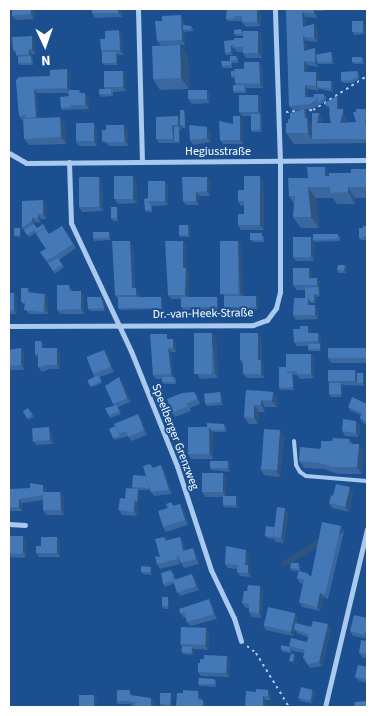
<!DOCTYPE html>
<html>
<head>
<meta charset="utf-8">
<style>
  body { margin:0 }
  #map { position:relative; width:376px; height:716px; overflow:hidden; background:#1b4f8f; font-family:"Source Sans 3",sans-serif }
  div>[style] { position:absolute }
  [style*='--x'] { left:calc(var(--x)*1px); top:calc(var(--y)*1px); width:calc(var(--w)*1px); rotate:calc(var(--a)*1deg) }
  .path>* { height:2px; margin-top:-1px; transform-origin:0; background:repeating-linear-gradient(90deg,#a9c9ee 0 2.5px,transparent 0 6.5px) }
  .service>* { height:4px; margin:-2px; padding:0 2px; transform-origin:2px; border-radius:2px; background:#a9c9ee }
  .minor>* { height:5px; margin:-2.5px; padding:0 2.5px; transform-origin:2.5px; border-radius:2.5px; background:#a9c9ee }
  .wall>* { inset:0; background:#3a679d }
  .shaded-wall>* { inset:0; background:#305480; transform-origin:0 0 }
  .building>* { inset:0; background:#4478b7; transform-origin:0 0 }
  span { translate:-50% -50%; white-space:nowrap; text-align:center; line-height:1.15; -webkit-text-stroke:4px #1b4f8f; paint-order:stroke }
  .street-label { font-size:12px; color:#fff }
  .frame { position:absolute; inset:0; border:10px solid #fff; pointer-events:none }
  .north { position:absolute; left:20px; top:20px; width:50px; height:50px; -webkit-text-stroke:4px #1b4f8f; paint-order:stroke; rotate:177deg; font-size:14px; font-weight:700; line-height:20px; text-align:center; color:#fff }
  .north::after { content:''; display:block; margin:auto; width:18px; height:22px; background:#fff; clip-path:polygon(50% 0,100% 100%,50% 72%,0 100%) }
</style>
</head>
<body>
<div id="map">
  <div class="path">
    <div style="--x:303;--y:111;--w:10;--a:-6"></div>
    <div style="--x:313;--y:110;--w:64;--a:-32.2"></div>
    <div style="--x:286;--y:112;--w:12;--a:-5"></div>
    <div style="--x:247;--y:646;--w:11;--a:38"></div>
    <div style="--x:256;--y:653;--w:63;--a:58.6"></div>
  </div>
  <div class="service">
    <div style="--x:294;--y:441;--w:24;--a:85"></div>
    <div style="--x:296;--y:465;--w:8;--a:60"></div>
    <div style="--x:300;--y:472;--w:7;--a:34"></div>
    <div style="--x:306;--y:476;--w:61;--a:4.7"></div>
  </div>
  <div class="minor">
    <div style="--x:138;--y:9;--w:152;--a:88.5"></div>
    <div style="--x:9;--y:153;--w:20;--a:30"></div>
    <div style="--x:26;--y:163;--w:341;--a:-0.5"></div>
    <div style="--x:69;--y:162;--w:61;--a:88.1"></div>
    <div style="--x:71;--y:223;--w:141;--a:64.9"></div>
    <div style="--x:131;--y:351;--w:124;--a:68.2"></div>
    <div style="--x:177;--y:466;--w:109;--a:71.9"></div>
    <div style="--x:211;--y:570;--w:53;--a:64.4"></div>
    <div style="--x:234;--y:618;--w:24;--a:73"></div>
    <div style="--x:9;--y:326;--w:244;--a:-0.2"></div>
    <div style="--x:253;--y:325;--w:15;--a:-20"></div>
    <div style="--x:267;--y:320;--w:15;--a:-53"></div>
    <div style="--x:276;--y:308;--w:16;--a:-76"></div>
    <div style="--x:280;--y:292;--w:130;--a:-90"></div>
    <div style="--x:280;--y:162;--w:153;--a:-91.9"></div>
    <div style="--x:9;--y:524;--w:16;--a:4"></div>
    <div style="--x:325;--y:707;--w:183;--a:-76.7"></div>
  </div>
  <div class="wall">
    <div style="clip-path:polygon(35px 9px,34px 19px,16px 20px,12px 16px)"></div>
    <div style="clip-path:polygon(92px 9px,121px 9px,122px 17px,95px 18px,92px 13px)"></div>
    <div style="clip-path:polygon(170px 9px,189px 9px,170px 10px)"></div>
    <div style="clip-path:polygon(227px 9px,260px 9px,261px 26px,246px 27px,242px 22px,242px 21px,228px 21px,226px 19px)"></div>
    <div style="clip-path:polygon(286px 9px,324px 9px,324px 11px,316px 11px,317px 18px,306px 17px,306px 26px,314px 24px,317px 29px,318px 42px,306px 41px,307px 50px,315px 48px,318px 54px,331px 52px,333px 54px,334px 64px,318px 64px,318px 67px,307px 65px,307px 72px,316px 72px,319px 77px,319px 81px,331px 81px,333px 83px,333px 92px,319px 89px,319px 91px,308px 89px,308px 97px,326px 96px,326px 101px,313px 109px,304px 109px,307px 114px,308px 119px,312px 125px,319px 113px,322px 117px,321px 123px,331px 123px,329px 107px,327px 107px,325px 105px,337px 96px,339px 98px,339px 109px,344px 112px,344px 115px,346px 117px,345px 123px,356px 122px,356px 112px,367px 109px,367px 143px,294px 144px,286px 133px,288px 123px,302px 110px,293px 110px,289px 106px)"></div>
    <div style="clip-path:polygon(184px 20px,184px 26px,191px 26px,193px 29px,193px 31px,184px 32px,185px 45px,160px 45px,157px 41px)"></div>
    <div style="clip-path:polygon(363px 21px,364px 23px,365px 34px,354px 35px,353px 32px)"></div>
    <div style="clip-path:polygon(243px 31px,261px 35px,262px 58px,246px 58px,243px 53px,243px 52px,237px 52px,234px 48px,233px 48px,233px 55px,226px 55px,225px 53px,234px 40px,243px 38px,243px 36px,236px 36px,234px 34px)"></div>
    <div style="clip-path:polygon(122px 35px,123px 55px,118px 55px,118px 65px,104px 65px,102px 63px,102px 52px,101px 50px,105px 39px)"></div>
    <div style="clip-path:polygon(32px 36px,35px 41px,35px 54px,32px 54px,33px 65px,20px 65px,18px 63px,18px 57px,13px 50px)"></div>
    <div style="clip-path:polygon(188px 56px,189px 89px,160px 90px,153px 79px)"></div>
    <div style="clip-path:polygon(236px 56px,238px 58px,238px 63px,232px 63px,232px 68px,223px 68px,222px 66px,230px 61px)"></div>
    <div style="clip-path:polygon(363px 59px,364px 64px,354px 64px,352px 62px)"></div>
    <div style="clip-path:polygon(259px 62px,262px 66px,263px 88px,246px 88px,246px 93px,234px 93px,233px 91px,236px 85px,235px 83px,235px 78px,232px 78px,231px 76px)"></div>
    <div style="clip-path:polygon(123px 71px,126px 76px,126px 91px,113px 92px,113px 96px,101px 97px,99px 94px,105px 89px,104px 87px)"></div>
    <div style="clip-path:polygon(357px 71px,359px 73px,359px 79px,353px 83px,343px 83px,341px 81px)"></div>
    <div style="clip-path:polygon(70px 74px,70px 90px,79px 90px,81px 93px,85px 93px,88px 97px,89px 109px,62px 110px,61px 108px,69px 96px,69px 93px,37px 93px,38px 117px,65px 123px,66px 144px,29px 145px,24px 138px,24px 120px,22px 120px,19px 116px,16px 80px)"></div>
    <div style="clip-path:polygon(210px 94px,210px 103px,192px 104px,188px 99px)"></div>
    <div style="clip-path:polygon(258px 95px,261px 99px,262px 132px,252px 132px,251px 130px,251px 116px,242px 116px,239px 112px)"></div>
    <div style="clip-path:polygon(184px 110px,186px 112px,186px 128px,182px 128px,182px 130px,180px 130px,180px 143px,159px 143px,156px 139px,178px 116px,180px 119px)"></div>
    <div style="clip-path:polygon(243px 121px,243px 144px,223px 144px,220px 140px)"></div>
    <div style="clip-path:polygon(94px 123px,97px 128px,97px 146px,79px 146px,76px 142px)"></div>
    <div style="clip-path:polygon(128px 130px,128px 146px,109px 146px,107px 143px,104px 143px,102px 141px)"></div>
    <div style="clip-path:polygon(210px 131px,211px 142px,193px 145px,190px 140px)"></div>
    <div style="clip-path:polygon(325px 167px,329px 173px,351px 173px,367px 169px,367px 198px,355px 198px,355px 204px,337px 204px,333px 198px,316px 198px,319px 228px,301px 228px,293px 217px,294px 204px,289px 196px,308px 178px)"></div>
    <div style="clip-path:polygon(133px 176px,136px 181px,137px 203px,118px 204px,115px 199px)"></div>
    <div style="clip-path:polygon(99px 177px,102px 181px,103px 211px,82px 212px,79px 207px)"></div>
    <div style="clip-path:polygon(207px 177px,210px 182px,210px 196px,199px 196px,199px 205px,186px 205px,183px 201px)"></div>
    <div style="clip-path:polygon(165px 181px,168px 186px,168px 205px,152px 206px,152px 212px,146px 212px,145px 210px,148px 198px)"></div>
    <div style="clip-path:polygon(263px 181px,264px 230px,241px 230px,238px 225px,244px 214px,244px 206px,241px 206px,238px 201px,244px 190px)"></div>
    <div style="clip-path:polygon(43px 200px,46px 205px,46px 219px,41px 219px,41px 223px,35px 222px,35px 226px,37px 228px,50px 234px,62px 226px,76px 248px,59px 260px,64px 267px,55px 274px,40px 252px,46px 249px,36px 233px,29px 237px,22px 228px)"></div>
    <div style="clip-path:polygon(117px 207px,118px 209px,118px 221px,113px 221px,111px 218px)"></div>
    <div style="clip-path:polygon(367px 226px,367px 240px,361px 240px,359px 238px,363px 228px)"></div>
    <div style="clip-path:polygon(190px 227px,190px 237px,180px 237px,179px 235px)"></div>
    <div style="clip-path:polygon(20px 228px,21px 230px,21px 237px,15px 237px,14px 235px)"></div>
    <div style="clip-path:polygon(111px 234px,111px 240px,94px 241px,93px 238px)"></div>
    <div style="clip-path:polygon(264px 236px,264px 242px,252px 242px,251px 240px)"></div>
    <div style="clip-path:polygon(340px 236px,340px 241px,314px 242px,313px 240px)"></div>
    <div style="clip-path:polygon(311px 237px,314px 241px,314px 261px,296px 261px,293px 257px)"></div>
    <div style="clip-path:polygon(183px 241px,186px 245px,186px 268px,189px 272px,189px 297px,218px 299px,218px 310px,183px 310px,181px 307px,181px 299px,171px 299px,168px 295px)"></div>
    <div style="clip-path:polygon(238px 241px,241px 245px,243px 296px,256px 296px,258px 298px,258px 309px,226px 309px,224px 307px,224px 296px,223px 294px)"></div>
    <div style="clip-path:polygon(133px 246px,135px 288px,140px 293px,140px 297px,163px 300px,163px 309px,120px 310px,118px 308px,118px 299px,115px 295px)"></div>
    <div style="clip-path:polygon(345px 265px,347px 268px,346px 273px,338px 273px,337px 270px)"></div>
    <div style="clip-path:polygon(312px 272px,312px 278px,317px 278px,320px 282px,320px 296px,316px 297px,316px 303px,311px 303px,311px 305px,318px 310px,318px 319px,296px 320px,293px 315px,305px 298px,305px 290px,297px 290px,293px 285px)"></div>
    <div style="clip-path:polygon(69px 285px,72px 291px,84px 295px,84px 314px,60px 314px,57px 310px)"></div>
    <div style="clip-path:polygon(28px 288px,29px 291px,29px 292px,48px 299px,48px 314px,29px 314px,26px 310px,26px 304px,23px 304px,21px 302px)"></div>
    <div style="clip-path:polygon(9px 293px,14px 293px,17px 298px,17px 314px,9px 314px)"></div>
    <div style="clip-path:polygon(103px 299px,105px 311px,90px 311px,88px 309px)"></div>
    <div style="clip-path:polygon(311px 330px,311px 333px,318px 333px,321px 337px,321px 351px,309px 351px,308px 349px,308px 346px,297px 346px,294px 342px)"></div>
    <div style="clip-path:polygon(216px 338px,218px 378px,200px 379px,197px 374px)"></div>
    <div style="clip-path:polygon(261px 338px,262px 361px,264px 365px,264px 378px,247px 378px,243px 374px,243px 365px,240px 360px)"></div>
    <div style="clip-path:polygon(171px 339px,176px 343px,176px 352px,171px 352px,173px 377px,176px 379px,176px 384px,164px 384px,162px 382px,162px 379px,156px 379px,153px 375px)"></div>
    <div style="clip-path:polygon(41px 341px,43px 344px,42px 348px,57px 348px,60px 352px,60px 369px,50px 369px,42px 372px,38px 367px,38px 356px,36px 356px,35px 354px)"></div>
    <div style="clip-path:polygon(21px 348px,24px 353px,24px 370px,11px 370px,11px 377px,9px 377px,9px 350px)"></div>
    <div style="clip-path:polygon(367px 348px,367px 363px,331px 363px,328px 358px)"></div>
    <div style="clip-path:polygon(104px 350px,108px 355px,114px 372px,100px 377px,102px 383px,92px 387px,90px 385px,94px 376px,93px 374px)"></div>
    <div style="clip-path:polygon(311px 354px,314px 358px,314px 378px,300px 379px,297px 375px,294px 375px,294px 390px,281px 390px,279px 388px,286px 367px)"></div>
    <div style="clip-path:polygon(355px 370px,357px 373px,363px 373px,364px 375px,364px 386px,343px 385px,342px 397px,331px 397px,329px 394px,329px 383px,328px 381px)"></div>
    <div style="clip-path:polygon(122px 382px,131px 402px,118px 407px,121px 414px,110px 418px,109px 416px,114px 406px,113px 404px)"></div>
    <div style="clip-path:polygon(246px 390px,273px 392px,277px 398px,277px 407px,265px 407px,265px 412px,259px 412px,258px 424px,249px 424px,244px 417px)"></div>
    <div style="clip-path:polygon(194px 392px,197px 396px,200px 404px,190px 408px,191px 411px,175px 417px,172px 413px)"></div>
    <div style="clip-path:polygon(220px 392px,221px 394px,223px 405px,207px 406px,205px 404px)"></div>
    <div style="clip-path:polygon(367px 404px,367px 425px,363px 423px,360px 418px,361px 415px,351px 411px,348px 407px)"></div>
    <div style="clip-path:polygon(30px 410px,34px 417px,28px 420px,27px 418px)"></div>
    <div style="clip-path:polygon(141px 419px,147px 435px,131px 441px,128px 436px,115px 440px,113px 438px)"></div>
    <div style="clip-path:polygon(360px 425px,359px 437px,345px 436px,342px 431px)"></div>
    <div style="clip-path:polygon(226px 426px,226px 432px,213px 432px,213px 459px,191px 459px,188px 454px,207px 427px)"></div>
    <div style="clip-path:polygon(280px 430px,284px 437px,280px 477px,264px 475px,260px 469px)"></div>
    <div style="clip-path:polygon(52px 432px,53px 444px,36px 445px,32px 440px)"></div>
    <div style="clip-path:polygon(349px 439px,353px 444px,364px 451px,362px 474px,338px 474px,324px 469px,304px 468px,299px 461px,332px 441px)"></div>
    <div style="clip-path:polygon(230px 463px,230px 472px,212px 470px,210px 468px)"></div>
    <div style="clip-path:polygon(153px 468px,164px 469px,172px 494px,154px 496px,150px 490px,138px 490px,139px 492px,137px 516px,122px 515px,119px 510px,125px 499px,133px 489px,132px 487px,146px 476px)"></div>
    <div style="clip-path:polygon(226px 477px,226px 496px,238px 498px,238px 508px,224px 507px,223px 505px,223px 497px,205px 497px,202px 492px)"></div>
    <div style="clip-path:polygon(9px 489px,46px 489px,46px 492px,60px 492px,64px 497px,64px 515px,46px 515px,43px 510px,43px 500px,22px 503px,22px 511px,9px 511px)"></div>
    <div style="clip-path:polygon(353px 492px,349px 512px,332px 508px,329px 503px,333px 496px)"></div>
    <div style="clip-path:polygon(171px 502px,174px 506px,180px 504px,183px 508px,188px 525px,166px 532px,163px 527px,168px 508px)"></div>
    <div style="clip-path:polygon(285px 508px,288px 513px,284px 543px,276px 542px,274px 539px,267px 538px,265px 536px,274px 527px)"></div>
    <div style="clip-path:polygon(341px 526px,344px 531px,328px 599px,324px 597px,320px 611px,302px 607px,299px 602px,303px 584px,300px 583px,297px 578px,299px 571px,292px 571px,290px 568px,300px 566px,300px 571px,311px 577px)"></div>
    <div style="clip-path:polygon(9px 536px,26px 540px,26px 556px,24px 558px,9px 557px)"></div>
    <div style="clip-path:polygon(57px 537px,60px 541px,60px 557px,39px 557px,36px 553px,41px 546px)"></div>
    <div style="clip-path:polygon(164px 537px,167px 540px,180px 537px,183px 542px,185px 550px,196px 553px,199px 564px,184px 568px,180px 561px,179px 561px,180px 564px,160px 569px,157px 564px,160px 557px)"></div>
    <div style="clip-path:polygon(249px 555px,248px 566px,251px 570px,251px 577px,240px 576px,237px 572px,237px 569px,228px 568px,225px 564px)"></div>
    <div style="clip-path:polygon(152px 569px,152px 575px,143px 574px,141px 572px)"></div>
    <div style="clip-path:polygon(173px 572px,175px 579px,195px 578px,199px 590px,180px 596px,177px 591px,175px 583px,165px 587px,163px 584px)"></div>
    <div style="clip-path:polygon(260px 586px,263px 590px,262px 618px,252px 617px,249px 612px,249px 608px,246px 608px,242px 603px,247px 591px)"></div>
    <div style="clip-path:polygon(169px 600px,169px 609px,164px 609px,162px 606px)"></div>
    <div style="clip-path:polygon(212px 604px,217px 619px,190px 626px,187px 622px,185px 617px,184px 618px,180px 613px)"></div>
    <div style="clip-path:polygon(298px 617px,296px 623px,311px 627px,331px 629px,322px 666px,310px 668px,303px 658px,304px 653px,292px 651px,291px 649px,291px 653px,282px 652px,281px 649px,307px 642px,309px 638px,297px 633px,295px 630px,293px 636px,266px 630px,263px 625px)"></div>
    <div style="clip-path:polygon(367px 618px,367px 639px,353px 636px,350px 631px)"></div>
    <div style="clip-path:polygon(206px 628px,209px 633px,208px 650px,194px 649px,193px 655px,183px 654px,182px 652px,182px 646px,180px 644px)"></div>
    <div style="clip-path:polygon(367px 641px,367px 658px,363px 658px,359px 653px)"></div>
    <div style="clip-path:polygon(204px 659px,230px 661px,230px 677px,201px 676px,198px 672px,200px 663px)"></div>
    <div style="clip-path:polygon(367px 667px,367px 683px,359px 681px,355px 677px)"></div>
    <div style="clip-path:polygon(214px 679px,216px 681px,216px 687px,200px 686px,198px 684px)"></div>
    <div style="clip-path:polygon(246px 691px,271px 695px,271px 700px,266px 700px)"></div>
    <div style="clip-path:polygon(315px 692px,312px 703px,300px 701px,298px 698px)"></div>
    <div style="clip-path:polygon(131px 693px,131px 695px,154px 702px,154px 707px,133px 707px,130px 703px,130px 704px,118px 704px,116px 701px)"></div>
    <div style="clip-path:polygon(172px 696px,172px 707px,161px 707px,160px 704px)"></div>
  </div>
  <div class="shaded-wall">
    <div style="clip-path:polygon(31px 9px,35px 9px,34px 19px,31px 14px)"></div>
    <div style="clip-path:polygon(118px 9px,121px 9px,122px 17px,119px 13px)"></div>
    <div style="clip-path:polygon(257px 9px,260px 9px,261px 26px,257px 22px)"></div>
    <div style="clip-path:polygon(313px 9px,315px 9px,316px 11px,317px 18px,314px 13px)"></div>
    <div style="clip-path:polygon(302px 12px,306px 17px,306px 32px,303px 27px)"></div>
    <div style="clip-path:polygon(181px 15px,184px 20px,184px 29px,183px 29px,184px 32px,185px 45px,182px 40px)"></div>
    <div style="clip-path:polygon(363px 21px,364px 23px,365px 34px,363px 32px)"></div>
    <div style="clip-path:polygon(314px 24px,317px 29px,318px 42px,314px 38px)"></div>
    <div style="clip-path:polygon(119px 30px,122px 35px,123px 55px,120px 50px)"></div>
    <div style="clip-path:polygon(258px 31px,261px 35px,262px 58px,258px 53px)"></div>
    <div style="clip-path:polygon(32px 36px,35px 41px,35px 54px,32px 49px)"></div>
    <div style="clip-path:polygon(303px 36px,306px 41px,307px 55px,304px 51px)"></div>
    <div style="clip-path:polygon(180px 45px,188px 56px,189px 89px,181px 78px)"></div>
    <div style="clip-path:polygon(231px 45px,233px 48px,233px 55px,231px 52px)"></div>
    <div style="clip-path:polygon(315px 48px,318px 53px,318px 62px,317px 62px,318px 64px,318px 67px,315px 62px)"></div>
    <div style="clip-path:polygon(29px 49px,32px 54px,32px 59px,29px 54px)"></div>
    <div style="clip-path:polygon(116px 52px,118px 55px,118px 65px,117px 63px)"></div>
    <div style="clip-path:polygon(331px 52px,333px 54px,334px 64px,332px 62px)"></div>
    <div style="clip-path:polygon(304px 61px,307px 65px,308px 76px,304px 72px)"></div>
    <div style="clip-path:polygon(259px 62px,262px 66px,263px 88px,260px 84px)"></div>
    <div style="clip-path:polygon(67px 69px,70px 74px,70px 93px,67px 88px)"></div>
    <div style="clip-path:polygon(123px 71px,126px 76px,126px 91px,123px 87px)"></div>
    <div style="clip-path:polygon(316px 72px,319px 77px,319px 87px,317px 87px,319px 89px,319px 91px,316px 86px)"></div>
    <div style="clip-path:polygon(331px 81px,333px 83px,333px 92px,331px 89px)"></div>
    <div style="clip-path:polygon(305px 85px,308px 89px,308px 102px,305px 97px)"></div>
    <div style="clip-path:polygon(34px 89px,37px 93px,39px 124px,36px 119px)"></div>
    <div style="clip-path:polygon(207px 90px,210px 94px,210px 103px,207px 99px)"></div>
    <div style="clip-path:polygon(85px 93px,88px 97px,89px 109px,86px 105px)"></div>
    <div style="clip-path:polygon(258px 95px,261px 99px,261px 116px,258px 111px)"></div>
    <div style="clip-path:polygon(337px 96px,339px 98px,339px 112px,337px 109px)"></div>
    <div style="clip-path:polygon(304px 109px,307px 114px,308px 119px,315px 130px,312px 139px,308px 133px,305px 125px)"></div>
    <div style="clip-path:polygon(343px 109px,344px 112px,344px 115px,346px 117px,344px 127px,340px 123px)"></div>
    <div style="clip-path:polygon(367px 109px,367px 125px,365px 122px)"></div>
    <div style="clip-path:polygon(184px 110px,186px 112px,186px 128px,185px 126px)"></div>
    <div style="clip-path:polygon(319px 113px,322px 117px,320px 127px,317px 123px)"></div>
    <div style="clip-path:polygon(260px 114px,261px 116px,262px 132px,261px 130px)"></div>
    <div style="clip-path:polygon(178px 116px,181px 121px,180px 125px,182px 128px,182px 130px,178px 125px)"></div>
    <div style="clip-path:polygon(240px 116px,243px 121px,243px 144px,240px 140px)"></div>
    <div style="clip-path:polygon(60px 117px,65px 123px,66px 144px,61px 137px)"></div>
    <div style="clip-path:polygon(94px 123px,97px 128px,97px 146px,94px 141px)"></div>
    <div style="clip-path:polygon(124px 125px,128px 130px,128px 146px,125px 141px)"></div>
    <div style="clip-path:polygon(172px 125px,176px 130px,174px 141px,173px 139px)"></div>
    <div style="clip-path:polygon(179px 127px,180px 130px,180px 143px,179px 141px)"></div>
    <div style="clip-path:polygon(207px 127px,210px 131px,211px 142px,207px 138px)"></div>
    <div style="clip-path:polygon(325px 167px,333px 178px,325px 176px)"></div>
    <div style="clip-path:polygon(133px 176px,136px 181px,137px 203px,133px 199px)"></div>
    <div style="clip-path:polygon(260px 176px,263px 181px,264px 230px,260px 225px)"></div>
    <div style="clip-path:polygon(99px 177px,102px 181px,103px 211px,100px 207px)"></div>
    <div style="clip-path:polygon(207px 177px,210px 182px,210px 196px,207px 191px)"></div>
    <div style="clip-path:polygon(165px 181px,168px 186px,168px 205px,165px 201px)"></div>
    <div style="clip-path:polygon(308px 187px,316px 198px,319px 228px,311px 217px)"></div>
    <div style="clip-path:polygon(348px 187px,355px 198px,355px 204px,348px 192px)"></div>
    <div style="clip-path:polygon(196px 192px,199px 196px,199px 205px,196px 201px)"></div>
    <div style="clip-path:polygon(43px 200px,46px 205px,46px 219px,43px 214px)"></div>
    <div style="clip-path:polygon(117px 207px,118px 209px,118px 221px,117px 218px)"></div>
    <div style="clip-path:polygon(38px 214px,41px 219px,41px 223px,38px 218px)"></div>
    <div style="clip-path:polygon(32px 218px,35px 222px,35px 226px,32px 221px)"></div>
    <div style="clip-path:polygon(188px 225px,190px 227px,190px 237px,189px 235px)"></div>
    <div style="clip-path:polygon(20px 228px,21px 230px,21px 237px,20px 235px)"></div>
    <div style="clip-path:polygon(109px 232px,111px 234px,111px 240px,109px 238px)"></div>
    <div style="clip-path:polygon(311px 237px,314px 241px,314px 261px,311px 256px)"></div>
    <div style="clip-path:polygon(130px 241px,133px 246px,135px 293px,132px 288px)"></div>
    <div style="clip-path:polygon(183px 241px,186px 245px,186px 268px,189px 272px,189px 299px,185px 295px,183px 268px)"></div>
    <div style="clip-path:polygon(238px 241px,241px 245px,244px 298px,240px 294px)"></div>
    <div style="clip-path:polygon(345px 265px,347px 268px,346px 273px,344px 271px)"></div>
    <div style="clip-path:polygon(309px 268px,312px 272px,312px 282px,309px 278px)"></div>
    <div style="clip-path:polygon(317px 278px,320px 282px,320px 290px,317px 285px)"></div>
    <div style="clip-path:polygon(318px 287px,320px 290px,320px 296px,319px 294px)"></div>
    <div style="clip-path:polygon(136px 288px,140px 293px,140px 300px,136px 295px)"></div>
    <div style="clip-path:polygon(81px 291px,84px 295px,84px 314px,81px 309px)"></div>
    <div style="clip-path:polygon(14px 293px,17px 298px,17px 314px,14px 310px)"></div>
    <div style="clip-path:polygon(45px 294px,48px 299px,48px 314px,45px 310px)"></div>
    <div style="clip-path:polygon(314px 294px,316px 297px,316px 303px,314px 301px)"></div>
    <div style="clip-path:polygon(256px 296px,258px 298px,258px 309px,256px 306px)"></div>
    <div style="clip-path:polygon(101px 297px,103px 299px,105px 311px,104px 308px)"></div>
    <div style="clip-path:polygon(161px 297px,163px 300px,163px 309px,161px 307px)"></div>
    <div style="clip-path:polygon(217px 297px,218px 299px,218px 310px,217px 307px)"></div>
    <div style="clip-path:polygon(308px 298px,311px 303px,311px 310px,308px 305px)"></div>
    <div style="clip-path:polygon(315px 305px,318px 310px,318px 319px,315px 315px)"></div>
    <div style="clip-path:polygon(308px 326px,311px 330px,312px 338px,308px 333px)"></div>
    <div style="clip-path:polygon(212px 333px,216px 338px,218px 378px,215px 374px)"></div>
    <div style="clip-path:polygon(258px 333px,261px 338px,262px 361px,264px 365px,264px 378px,261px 374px,258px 360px)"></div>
    <div style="clip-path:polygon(318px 333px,321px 337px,321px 351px,320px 349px,320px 344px,318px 341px)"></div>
    <div style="clip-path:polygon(173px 339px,176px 343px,176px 352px,173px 348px)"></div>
    <div style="clip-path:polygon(21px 348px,24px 353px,24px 370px,21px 365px)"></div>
    <div style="clip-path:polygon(57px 348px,60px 352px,60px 369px,57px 365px)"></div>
    <div style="clip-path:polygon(168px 348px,171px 352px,174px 379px,171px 374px)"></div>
    <div style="clip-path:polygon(104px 350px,108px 355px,114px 372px,111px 367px)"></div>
    <div style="clip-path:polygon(311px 354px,314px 358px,314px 378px,311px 374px)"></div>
    <div style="clip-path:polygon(9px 367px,11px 370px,11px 377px,9px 375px)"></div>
    <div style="clip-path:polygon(355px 370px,358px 375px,357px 383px,355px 381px)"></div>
    <div style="clip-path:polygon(292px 373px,294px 375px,294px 390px,293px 387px)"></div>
    <div style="clip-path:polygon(363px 373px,364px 375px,364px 386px,363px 383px)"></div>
    <div style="clip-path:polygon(119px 377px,122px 382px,131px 402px,127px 398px)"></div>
    <div style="clip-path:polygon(341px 383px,343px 385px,342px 397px,341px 395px)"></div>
    <div style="clip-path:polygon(220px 392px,221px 394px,223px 405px,221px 402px)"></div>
    <div style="clip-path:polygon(273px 392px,277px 398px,277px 407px,272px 401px)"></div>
    <div style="clip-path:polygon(261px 400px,265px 407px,265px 412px,261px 405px)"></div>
    <div style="clip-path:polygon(254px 405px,259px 412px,258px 424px,254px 418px)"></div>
    <div style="clip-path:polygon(138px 414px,141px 419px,147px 435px,144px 430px)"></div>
    <div style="clip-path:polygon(356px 421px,360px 425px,359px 437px,356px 433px)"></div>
    <div style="clip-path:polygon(49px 427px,52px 432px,53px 444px,50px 440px)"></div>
    <div style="clip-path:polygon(209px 427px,213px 432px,213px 459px,210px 454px)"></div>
    <div style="clip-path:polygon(280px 430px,284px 437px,280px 477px,276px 470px)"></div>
    <div style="clip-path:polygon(359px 444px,364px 451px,362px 474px,357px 467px)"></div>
    <div style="clip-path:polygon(228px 461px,230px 463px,230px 472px,228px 469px)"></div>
    <div style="clip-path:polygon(161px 465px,164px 469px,172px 494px,169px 490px)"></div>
    <div style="clip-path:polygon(223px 473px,226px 477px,226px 497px,223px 492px)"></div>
    <div style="clip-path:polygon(43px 485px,46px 489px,46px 497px,43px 492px)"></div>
    <div style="clip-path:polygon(350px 487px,353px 492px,349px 512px,345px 507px)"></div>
    <div style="clip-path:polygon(138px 489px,139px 492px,137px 516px,134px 511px,135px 500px)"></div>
    <div style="clip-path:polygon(60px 492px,64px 497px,64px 515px,61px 510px)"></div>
    <div style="clip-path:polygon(236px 496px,238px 498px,238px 508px,236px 506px)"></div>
    <div style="clip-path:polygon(19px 499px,22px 503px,22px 511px,19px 507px)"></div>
    <div style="clip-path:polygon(180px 504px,183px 508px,188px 525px,185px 520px)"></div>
    <div style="clip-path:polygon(285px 508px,288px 513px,284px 543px,281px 538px)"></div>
    <div style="left:341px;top:526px;width:6px;height:70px;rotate:59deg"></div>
    <div style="clip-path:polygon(23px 536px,26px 540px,26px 556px,23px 552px)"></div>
    <div style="clip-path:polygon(57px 537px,60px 541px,60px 557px,57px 553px)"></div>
    <div style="clip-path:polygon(180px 537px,183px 542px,186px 555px,183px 551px)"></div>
    <div style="clip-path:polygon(193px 548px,196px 553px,199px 564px,196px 559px)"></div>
    <div style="clip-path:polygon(246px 550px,249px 555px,248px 566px,251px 570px,251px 577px,248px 573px,245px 565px)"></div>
    <div style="clip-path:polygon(151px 567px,152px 569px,152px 575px,150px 572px)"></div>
    <div style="clip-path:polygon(192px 574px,195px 578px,199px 590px,196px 586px)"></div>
    <div style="clip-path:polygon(260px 586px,263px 590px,262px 618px,259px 613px)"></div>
    <div style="clip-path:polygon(320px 593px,324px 597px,320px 611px,317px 607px)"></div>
    <div style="clip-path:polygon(168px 597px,169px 600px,169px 609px,168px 606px)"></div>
    <div style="clip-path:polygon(209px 599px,212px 604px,217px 619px,214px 614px)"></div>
    <div style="clip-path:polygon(295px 613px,298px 617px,293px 636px,290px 632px)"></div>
    <div style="clip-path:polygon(328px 624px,331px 629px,322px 666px,319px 662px)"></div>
    <div style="clip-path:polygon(206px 628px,209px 633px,208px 650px,205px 645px)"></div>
    <div style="clip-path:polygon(192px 647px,194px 649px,193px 655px,192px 653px)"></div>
    <div style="clip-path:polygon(294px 654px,296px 657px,294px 664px,293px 662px)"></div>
    <div style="clip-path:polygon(227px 656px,230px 661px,230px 677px,226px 673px)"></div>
    <div style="clip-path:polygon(268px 690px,271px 695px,271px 700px,268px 696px)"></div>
    <div style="clip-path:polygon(313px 690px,315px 692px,312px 703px,311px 701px)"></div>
    <div style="clip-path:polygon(198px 691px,201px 696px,201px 704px,198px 699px)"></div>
    <div style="clip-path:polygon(171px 693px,172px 696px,172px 707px,170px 705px)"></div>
    <div style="clip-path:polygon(94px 695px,97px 699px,97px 707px,93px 707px)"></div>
    <div style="clip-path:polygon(263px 696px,266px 700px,266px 707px,263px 707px)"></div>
    <div style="clip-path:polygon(151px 698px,154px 702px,154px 707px,151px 707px)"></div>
    <div style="clip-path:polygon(203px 700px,206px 704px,206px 707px,203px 707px)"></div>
  </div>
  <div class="building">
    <div style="clip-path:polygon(12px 9px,31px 9px,31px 14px,12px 16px)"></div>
    <div style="left:92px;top:9px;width:26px;height:4px"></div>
    <div style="clip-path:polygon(227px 9px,233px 9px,233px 16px,235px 18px,226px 19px)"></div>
    <div style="clip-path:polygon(233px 9px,257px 9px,257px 22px,242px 22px,242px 16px,233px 16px)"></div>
    <div style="clip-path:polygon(286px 9px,313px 9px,314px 13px,302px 12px,303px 27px,314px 24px,314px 38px,303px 36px,304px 51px,315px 48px,315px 62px,304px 61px,304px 72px,316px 72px,316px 86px,305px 85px,305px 97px,316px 97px,316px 100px,310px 104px,289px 106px)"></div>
    <div style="clip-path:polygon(181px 15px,182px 40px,157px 41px,155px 21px,162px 21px,162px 16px)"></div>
    <div style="left:352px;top:21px;width:11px;height:11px"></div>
    <div style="clip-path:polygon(183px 25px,191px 26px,191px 29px,183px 29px)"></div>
    <div style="clip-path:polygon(241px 29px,242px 34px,234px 34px,234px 30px)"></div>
    <div style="clip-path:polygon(119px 30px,120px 50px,101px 50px,100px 39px,105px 39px,105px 31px)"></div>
    <div style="clip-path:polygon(243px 31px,258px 31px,258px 53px,243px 53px,243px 47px,234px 47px,234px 38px,243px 38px)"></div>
    <div style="clip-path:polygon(32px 36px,32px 49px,29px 49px,29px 54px,16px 55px,16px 50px,13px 50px,12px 37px)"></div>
    <div style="clip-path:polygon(234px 40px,234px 45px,231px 45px,231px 52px,225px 53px,224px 41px)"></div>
    <div style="left:180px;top:45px;width:33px;height:28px;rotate:88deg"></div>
    <div style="left:102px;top:52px;width:14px;height:11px"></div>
    <div style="clip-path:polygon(331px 52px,332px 62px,317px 62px,316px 55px)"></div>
    <div style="clip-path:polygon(31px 56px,31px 63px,18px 63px,18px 57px)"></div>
    <div style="clip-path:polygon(230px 56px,236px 56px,236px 60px,230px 61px)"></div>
    <div style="left:352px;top:57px;width:10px;height:5px"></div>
    <div style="clip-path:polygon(221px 61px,231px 61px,231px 65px,222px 66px)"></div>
    <div style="clip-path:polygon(244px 62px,259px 62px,260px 84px,235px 83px,234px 69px,244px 69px)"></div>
    <div style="clip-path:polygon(67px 69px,67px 88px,34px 89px,36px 117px,26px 118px,26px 115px,19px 116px,16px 80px,19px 77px,50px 76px,50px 70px)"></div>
    <div style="left:104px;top:71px;width:19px;height:16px"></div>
    <div style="clip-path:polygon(231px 71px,234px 71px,235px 76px,231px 76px)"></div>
    <div style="clip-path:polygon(357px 71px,357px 77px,352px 80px,341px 81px,341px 72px)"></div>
    <div style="clip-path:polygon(317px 81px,331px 81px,331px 89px,317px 87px)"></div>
    <div style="left:233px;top:85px;width:11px;height:6px"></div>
    <div style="left:99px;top:89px;width:12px;height:5px"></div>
    <div style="clip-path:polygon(69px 90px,79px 90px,79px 93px,69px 93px,69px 95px,68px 95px)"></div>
    <div style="left:188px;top:90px;width:19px;height:9px"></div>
    <div style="left:69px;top:93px;width:16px;height:12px"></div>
    <div style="clip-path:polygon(314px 94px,324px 94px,324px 98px,318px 103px,318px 99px,316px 97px,314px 97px)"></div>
    <div style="left:239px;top:95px;width:19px;height:17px"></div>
    <div style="clip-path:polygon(69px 96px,70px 105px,71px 107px,61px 108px,60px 97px)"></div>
    <div style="clip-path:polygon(337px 96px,337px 109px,343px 109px,343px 113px,330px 113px,329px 105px,325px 105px,325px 103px)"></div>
    <div style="clip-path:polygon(304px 109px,305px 119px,290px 119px,290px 113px)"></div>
    <div style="left:356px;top:109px;width:11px;height:3px"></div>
    <div style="clip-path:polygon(180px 110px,184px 110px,185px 126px,180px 125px)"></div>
    <div style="clip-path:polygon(343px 112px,340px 123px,356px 122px,353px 112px,367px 112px,365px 122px,367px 122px,367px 139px,312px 139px,312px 113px,319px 113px,317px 123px,331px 123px,329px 113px)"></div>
    <div style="left:251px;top:114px;width:9px;height:16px"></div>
    <div style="clip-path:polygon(178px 116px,178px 125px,172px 125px,173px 139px,156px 139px,156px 117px)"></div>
    <div style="clip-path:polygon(233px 116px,240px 116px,240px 140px,220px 140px,219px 121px,233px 124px)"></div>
    <div style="left:60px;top:117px;width:20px;height:37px;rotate:87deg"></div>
    <div style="clip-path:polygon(307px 118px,308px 133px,286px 133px,286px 123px,288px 123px,288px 119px)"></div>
    <div style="left:94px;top:123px;width:18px;height:18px;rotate:90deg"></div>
    <div style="left:106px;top:125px;width:18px;height:17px"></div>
    <div style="clip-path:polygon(189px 125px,207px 127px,207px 138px,190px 140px)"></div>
    <div style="left:174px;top:127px;width:5px;height:14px"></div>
    <div style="left:102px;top:130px;width:4px;height:11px"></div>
    <div style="clip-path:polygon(307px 167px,325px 167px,325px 176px,329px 176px,329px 173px,351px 173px,351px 169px,367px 169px,367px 187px,348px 187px,348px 192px,330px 193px,330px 187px,308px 187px,311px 217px,293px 217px,295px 196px,289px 196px,288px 178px,308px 178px)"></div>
    <div style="left:133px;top:176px;width:23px;height:19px;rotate:90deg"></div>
    <div style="clip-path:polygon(244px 176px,260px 176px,260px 225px,238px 225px,238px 214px,244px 214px,244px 201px,238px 201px,238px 190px,244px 190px)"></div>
    <div style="left:79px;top:177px;width:20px;height:30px"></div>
    <div style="clip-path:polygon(182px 177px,207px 177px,207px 191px,196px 192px,196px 201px,183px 201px)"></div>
    <div style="left:148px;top:181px;width:17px;height:20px"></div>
    <div style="clip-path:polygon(148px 198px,148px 201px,150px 204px,151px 210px,145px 210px,144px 199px)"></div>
    <div style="clip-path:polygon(43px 200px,43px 214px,38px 214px,38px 218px,32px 218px,32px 221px,22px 228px,22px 201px)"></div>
    <div style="left:111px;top:207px;width:6px;height:11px"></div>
    <div style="clip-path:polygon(34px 224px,37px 228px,43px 224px,47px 230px,45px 228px,36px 233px,34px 230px,27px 235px,24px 230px)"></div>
    <div style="left:179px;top:225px;width:9px;height:10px"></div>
    <div style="clip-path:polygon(62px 226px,73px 244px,52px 258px,46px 260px,40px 252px,46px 249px,36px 234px,45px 228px,49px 234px)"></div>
    <div style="left:363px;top:226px;width:4px;height:10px"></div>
    <div style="left:14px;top:228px;width:6px;height:7px"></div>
    <div style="clip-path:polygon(359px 228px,363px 228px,363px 236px,364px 238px,359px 238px)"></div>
    <div style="left:93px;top:232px;width:16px;height:6px"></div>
    <div style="left:250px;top:233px;width:12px;height:7px"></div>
    <div style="clip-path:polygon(313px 234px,338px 234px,338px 239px,313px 240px)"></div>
    <div style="left:293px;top:237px;width:18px;height:20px"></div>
    <div style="clip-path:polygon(112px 241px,130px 241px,132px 288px,136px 288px,136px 295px,115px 295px)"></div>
    <div style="clip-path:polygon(165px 241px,183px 241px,183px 268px,186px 268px,185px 295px,168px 295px)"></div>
    <div style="left:220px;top:241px;width:18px;height:53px"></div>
    <div style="clip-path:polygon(58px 258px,62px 265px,53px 271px,48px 263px)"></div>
    <div style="clip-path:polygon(338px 265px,345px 265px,344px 271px,337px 270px)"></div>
    <div style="clip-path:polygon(293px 268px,309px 268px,309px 278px,317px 278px,317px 285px,293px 285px)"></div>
    <div style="clip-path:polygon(57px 285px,69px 285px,69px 291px,81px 291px,81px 309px,57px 310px)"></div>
    <div style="clip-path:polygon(318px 287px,319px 294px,314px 294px,314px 301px,310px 301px,308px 298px,305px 298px,305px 288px)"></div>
    <div style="clip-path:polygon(21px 288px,28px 288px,27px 292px,26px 292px,26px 302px,21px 302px)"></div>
    <div style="left:26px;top:292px;width:19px;height:18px;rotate:6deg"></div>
    <div style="left:9px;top:293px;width:5px;height:17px"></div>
    <div style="left:224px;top:296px;width:32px;height:11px"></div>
    <div style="clip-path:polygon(87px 297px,101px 297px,104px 308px,88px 309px)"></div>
    <div style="left:118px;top:297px;width:43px;height:11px"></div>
    <div style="left:181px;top:297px;width:36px;height:10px"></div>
    <div style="clip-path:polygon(294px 298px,308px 298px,308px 305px,315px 305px,315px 315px,293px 315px)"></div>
    <div style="clip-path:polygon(300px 326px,308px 326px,308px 333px,318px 333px,318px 341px,294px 342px,293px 329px,300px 329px)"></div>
    <div style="left:194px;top:333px;width:18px;height:41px"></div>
    <div style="clip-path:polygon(240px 333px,258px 333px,258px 360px,261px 360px,261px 374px,243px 374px,243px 360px,240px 360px)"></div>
    <div style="clip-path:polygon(150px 334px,167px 334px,167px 339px,173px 339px,173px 348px,168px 348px,171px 374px,153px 375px)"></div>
    <div style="clip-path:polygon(35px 341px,41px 341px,41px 348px,38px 348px,38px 354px,35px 354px)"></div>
    <div style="left:308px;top:344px;width:12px;height:5px"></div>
    <div style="clip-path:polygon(21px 348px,21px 365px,9px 366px,9px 350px)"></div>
    <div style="clip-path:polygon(38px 348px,57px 348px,57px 365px,47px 365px,38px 367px)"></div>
    <div style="left:367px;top:348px;width:10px;height:39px;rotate:90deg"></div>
    <div style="left:104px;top:350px;width:18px;height:19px;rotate:68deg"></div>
    <div style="clip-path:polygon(286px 354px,311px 354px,311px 374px,297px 374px,297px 371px,286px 371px)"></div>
    <div style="clip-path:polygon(279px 367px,286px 367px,286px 371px,288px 373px,292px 373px,293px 387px,279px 388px)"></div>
    <div style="left:355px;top:370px;width:11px;height:27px;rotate:90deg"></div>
    <div style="left:357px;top:373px;width:6px;height:10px"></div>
    <div style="left:98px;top:375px;width:7px;height:12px;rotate:63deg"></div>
    <div style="clip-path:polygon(119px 377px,127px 398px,113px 404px,105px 386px)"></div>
    <div style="left:162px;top:377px;width:12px;height:5px"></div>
    <div style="left:329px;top:383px;width:12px;height:11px"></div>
    <div style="clip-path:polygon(246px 390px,273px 392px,272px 401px,261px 400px,261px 405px,254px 405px,254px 418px,244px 417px)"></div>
    <div style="clip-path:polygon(194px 392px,197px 399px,186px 404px,188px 406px,172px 413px,167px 399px,182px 393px)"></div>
    <div style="left:220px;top:392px;width:10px;height:16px;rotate:84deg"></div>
    <div style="clip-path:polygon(352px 397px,367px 404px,367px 422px,360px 418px,362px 413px,348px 407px)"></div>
    <div style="clip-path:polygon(117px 405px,119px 411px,109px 416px,105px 408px)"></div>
    <div style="left:28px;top:408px;width:8px;height:6px;rotate:60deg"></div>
    <div style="clip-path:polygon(138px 414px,144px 430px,128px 437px,126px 431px,119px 434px,114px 424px)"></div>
    <div style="clip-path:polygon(343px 419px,356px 421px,356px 433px,342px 431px)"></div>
    <div style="clip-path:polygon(207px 423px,224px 424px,224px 430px,211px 430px,209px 427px,207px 427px)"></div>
    <div style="clip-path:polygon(115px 426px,120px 436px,113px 438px,109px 429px)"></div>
    <div style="left:49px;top:427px;width:13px;height:17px;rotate:86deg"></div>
    <div style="left:188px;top:427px;width:21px;height:27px"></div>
    <div style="left:264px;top:429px;width:16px;height:40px;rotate:4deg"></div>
    <div style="clip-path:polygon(333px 438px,349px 439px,349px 444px,359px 444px,357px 467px,334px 467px,319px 463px,299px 461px,300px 447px,321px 449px,321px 441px,332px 441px)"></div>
    <div style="left:210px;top:461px;width:18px;height:7px"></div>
    <div style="clip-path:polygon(150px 464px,153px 468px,161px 465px,169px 490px,151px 492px,143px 466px)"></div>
    <div style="left:202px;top:473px;width:21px;height:19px"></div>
    <div style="clip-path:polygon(133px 475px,146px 476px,149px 488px,148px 488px,132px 487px)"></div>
    <div style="clip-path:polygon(30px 483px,43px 485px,43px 492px,60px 492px,61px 510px,43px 510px,43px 495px,19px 499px,19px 507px,9px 507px,9px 489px,30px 488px)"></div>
    <div style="clip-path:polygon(336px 484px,350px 487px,345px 507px,329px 503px,331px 495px,333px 496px)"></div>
    <div style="clip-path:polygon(126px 488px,138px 489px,137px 502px,135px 500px,125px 499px)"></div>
    <div style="left:223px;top:496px;width:13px;height:9px"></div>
    <div style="left:120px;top:498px;width:15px;height:12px;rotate:8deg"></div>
    <div style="clip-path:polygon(171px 502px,173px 506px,180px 504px,185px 520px,163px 527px,158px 511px,168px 508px,166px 504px)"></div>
    <div style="left:277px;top:507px;width:8px;height:30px;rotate:7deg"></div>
    <div style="clip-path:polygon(322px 522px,341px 526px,325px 594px,320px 593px,317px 607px,299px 602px,304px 580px,297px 578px,299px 571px,307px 573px,311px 577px)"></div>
    <div style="left:266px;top:526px;width:8px;height:10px;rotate:7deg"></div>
    <div style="clip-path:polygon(9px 536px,23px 536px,23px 552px,21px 554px,9px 553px)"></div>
    <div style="clip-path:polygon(41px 537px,57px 537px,57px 553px,36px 553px,36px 546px,41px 546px)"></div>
    <div style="clip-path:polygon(164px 537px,165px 541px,180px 537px,183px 551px,193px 548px,196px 559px,181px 563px,179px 556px,176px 557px,177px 559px,157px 564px,155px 556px,160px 557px,155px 539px)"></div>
    <div style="clip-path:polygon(226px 546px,246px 550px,245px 565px,248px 565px,248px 573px,237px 572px,238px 565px,225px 564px)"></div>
    <div style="clip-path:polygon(291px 563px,299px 563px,298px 569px,290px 568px)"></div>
    <div style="clip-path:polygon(141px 566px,151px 567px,150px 572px,141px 572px)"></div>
    <div style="clip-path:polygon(171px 570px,174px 579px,173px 579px,174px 581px,163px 584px,161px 573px)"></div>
    <div style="left:192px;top:574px;width:13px;height:20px;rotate:72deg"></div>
    <div style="clip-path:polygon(248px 585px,260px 586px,259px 613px,249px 612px,249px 604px,242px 603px,244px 591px,247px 591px)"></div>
    <div style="left:162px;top:597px;width:6px;height:9px"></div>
    <div style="clip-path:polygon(209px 599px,214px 614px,187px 622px,184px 612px,180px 613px,179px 609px)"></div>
    <div style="left:268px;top:607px;width:28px;height:19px;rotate:13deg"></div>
    <div style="clip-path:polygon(354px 615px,367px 618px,367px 633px,365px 632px,364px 635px,350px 631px)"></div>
    <div style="clip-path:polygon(313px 621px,328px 624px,319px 662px,307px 664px,305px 658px,303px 658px,305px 650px,289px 646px,291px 638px,307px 642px,308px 638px,309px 635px,294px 629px,295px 623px,311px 627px)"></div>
    <div style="left:181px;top:627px;width:25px;height:17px;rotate:2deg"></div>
    <div style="clip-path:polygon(361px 640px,367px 641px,367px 654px,359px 653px)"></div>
    <div style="clip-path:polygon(281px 645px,290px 647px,289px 651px,281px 649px)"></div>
    <div style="left:182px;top:646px;width:10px;height:6px;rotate:6deg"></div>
    <div style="clip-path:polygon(291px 654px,294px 654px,293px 662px,289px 661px)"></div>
    <div style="clip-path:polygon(204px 655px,227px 656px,226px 673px,198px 672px,198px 663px,204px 663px)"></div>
    <div style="left:200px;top:659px;width:4px;height:4px"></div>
    <div style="clip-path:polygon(358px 665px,367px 667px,367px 679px,355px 677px)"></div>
    <div style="clip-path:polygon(199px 678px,214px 679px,214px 684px,198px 684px)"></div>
    <div style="left:301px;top:687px;width:12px;height:11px;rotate:14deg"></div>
    <div style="clip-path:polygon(256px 689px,268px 690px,268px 696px,263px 696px,263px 707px,245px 707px,246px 691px,256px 692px)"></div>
    <div style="left:117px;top:690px;width:13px;height:11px"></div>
    <div style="clip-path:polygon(183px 690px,198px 691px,198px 699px,203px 700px,203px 707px,176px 707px,177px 693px,183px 693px)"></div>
    <div style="clip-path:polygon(160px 693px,171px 693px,170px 705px,160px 704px)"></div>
    <div style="left:79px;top:695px;width:15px;height:12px"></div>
    <div style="clip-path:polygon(130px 695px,151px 698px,151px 707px,135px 707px,135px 702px,130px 702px)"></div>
    <div style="clip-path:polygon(367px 701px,367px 707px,354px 707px,355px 702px)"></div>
  </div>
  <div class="street-label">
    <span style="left:218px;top:152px">Hegiusstraße</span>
    <span style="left:203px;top:314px;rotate:-1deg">Dr.-van-Heek-Straße</span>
    <span style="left:175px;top:437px;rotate:69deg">Speelberger Grenzweg</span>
  </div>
  <div class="frame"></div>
  <div class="north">N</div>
</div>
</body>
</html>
